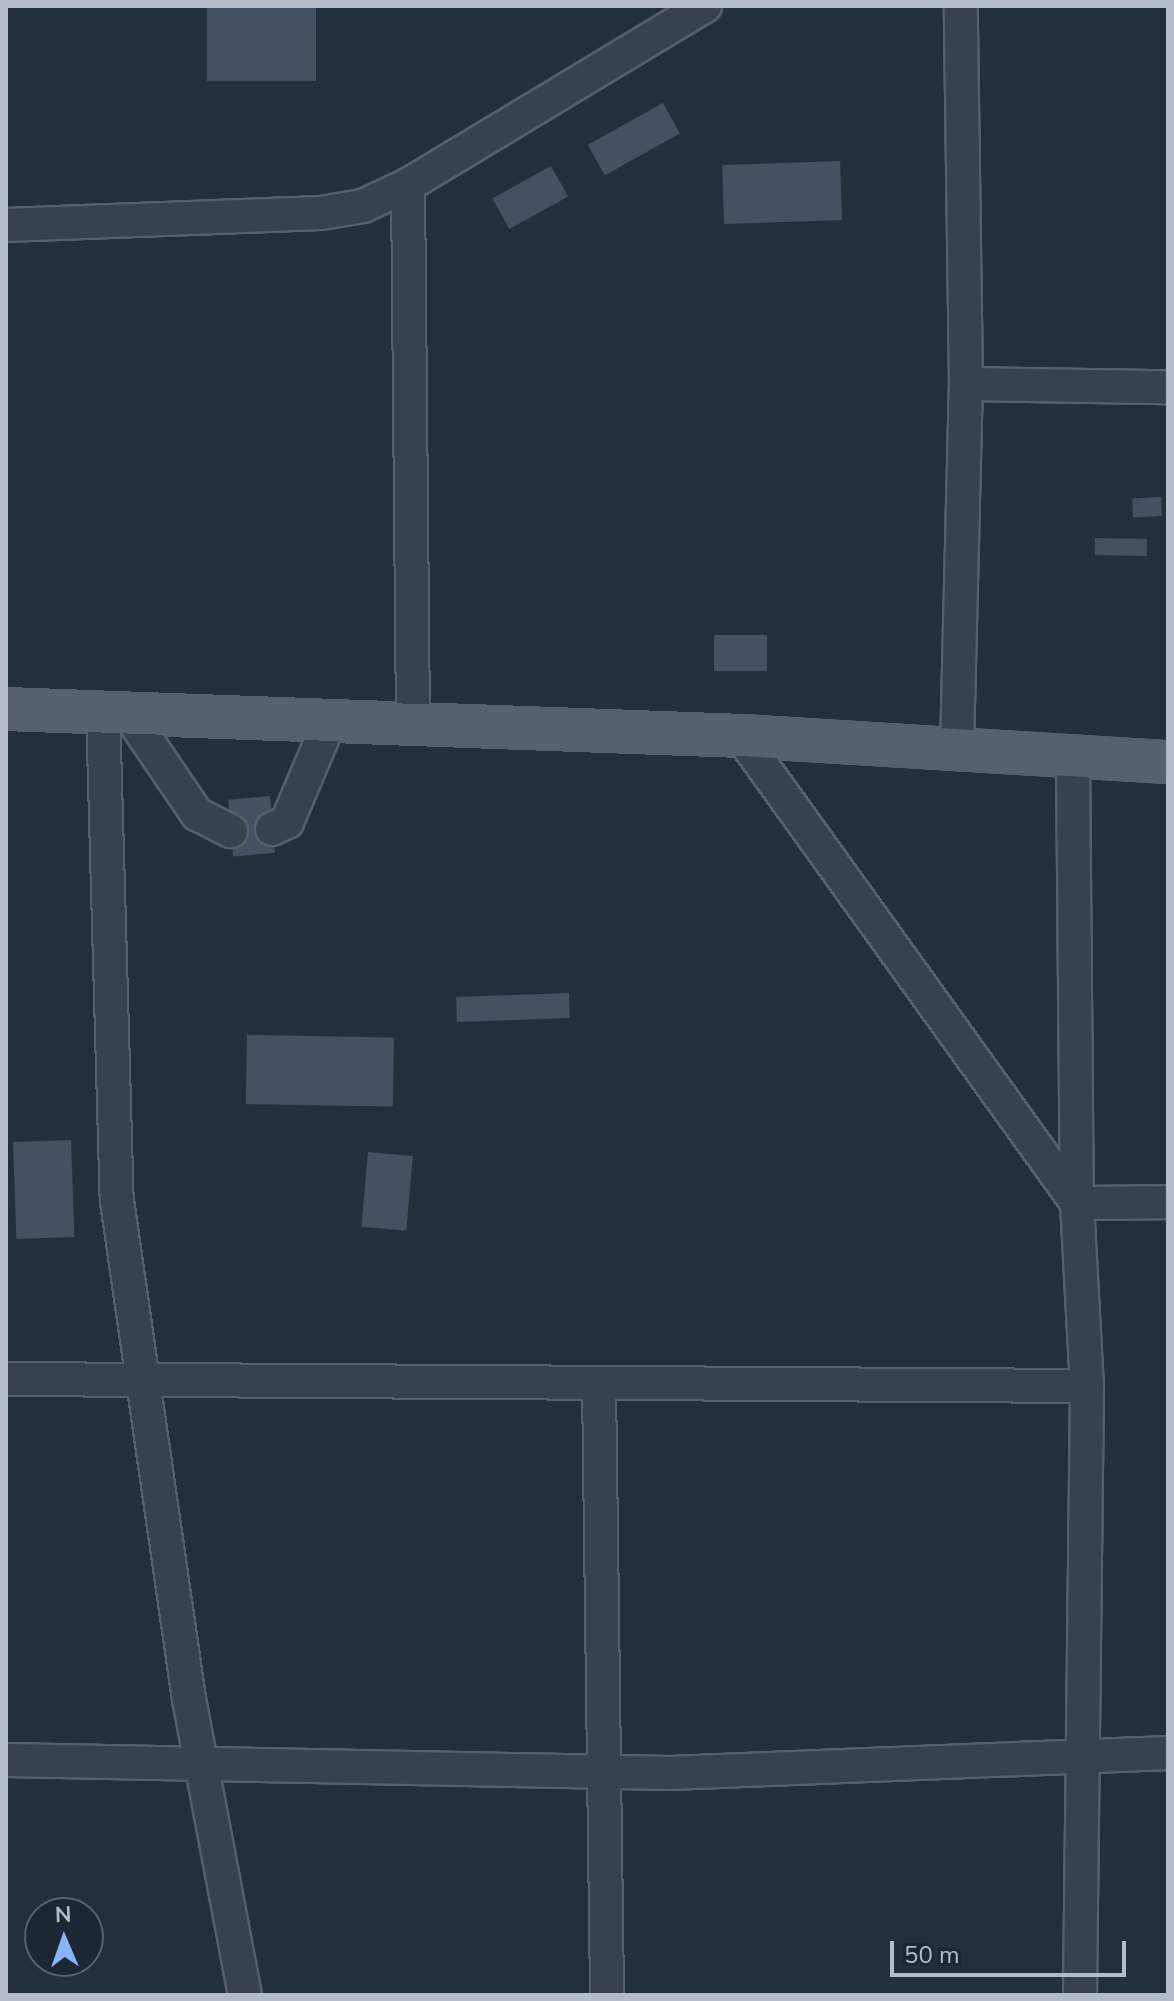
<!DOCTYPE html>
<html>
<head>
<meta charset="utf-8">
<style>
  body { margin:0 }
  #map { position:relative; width:1174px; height:2001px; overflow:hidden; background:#242f3e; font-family:"Nunito Sans",sans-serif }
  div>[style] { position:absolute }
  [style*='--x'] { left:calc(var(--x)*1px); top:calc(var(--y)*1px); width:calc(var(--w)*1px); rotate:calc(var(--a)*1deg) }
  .building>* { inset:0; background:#455162; transform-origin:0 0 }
  .roads { filter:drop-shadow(2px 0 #565f6c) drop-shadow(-2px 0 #565f6c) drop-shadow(0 2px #565f6c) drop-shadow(0 -2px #565f6c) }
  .minor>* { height:32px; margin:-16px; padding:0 16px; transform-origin:16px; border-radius:16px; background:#38414e }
  .major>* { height:40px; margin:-20px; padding:0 20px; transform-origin:20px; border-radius:20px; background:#56606e }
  span { translate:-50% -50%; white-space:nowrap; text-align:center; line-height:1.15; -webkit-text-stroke:8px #1d2633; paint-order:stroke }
  .frame { position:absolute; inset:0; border:8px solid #b4bcc9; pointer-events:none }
  .north { position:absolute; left:24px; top:1897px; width:80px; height:80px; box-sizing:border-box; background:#1d2633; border:2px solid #59626f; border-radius:50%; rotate:358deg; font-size:22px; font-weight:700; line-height:32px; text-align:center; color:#b4bcc9 }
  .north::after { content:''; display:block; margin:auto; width:28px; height:36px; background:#8ab4f8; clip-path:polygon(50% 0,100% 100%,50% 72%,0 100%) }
  .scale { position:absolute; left:890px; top:1941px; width:236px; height:36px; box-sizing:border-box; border:4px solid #b4bcc9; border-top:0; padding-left:10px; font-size:24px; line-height:28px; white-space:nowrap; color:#b4bcc9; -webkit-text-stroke:6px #1d2633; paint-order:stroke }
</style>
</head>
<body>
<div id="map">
  <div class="building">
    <div style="left:207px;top:6px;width:109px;height:75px"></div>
    <div style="left:663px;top:103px;width:35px;height:86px;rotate:61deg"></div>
    <div style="left:840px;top:161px;width:59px;height:118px;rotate:88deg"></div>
    <div style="left:551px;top:166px;width:35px;height:67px;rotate:61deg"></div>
    <div style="left:1161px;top:497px;width:19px;height:29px;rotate:87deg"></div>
    <div style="left:1095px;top:538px;width:52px;height:17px;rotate:1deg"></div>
    <div style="left:767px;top:635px;width:36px;height:53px;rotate:90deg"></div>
    <div style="left:270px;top:796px;width:57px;height:42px;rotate:85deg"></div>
    <div style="left:569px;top:993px;width:25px;height:113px;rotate:88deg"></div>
    <div style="left:247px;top:1035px;width:147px;height:69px;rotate:1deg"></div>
    <div style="left:71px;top:1140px;width:97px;height:58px;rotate:88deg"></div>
    <div style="left:368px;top:1152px;width:45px;height:75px;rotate:5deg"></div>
  </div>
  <div class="roads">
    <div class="minor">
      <div style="--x:408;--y:185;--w:537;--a:89.47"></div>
      <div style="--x:6;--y:225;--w:315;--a:-2.2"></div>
      <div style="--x:321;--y:213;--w:43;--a:-9.5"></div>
      <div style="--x:363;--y:206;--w:50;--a:-25"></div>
      <div style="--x:408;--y:185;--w:347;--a:-31.1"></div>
      <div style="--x:966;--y:384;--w:202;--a:0.9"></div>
      <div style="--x:103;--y:710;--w:491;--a:88.4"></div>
      <div style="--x:117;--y:1201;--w:503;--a:81.77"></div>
      <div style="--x:189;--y:1699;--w:301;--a:79.3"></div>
      <div style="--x:127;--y:711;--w:125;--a:55.8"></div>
      <div style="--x:197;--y:814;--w:38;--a:27"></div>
      <div style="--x:741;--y:736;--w:575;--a:54.27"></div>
      <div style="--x:1077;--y:1203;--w:91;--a:-0.6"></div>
      <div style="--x:957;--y:748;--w:364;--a:-88.6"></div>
      <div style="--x:966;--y:384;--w:378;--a:-90.8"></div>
      <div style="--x:1073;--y:758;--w:445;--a:89.5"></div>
      <div style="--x:1077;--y:1203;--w:183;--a:86.9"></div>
      <div style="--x:1087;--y:1386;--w:609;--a:90.66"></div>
      <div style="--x:272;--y:829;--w:17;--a:-25"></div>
      <div style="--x:287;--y:822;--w:113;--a:-67.1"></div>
      <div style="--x:6;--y:1379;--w:1081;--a:0.37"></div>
      <div style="--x:599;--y:1383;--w:612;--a:89.25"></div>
      <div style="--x:6;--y:1760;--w:664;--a:1.12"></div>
      <div style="--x:670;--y:1773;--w:498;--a:-2.3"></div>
    </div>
    <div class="major">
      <div style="--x:6;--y:709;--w:735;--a:2.1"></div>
      <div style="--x:741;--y:736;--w:428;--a:3.5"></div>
    </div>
  </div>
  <div class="frame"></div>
  <div class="north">N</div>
  <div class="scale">50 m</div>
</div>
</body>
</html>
